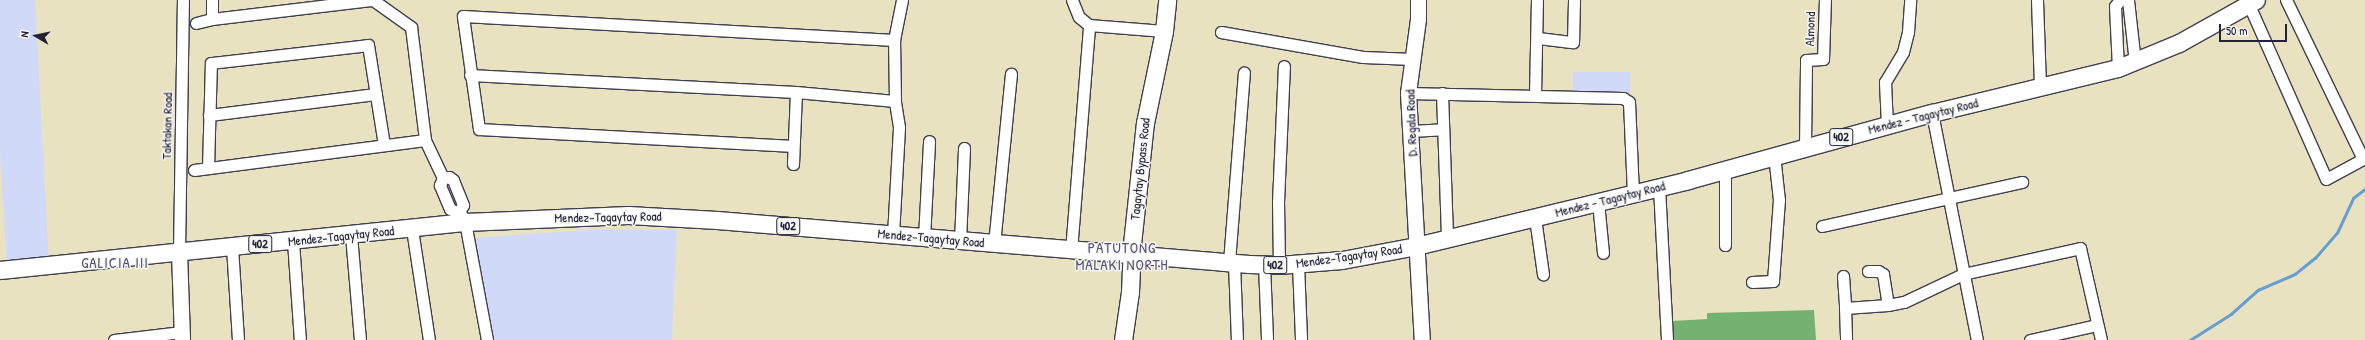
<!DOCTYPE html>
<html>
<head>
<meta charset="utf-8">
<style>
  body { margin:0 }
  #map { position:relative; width:2365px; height:340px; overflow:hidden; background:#e9e2c0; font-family:"Patrick Hand",sans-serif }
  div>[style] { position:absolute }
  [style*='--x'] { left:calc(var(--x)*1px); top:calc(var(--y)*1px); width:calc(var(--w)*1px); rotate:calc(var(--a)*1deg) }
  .built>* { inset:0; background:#d1d9f9; transform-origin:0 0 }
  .forest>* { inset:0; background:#75b171 }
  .stream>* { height:2.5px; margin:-1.25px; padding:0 1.25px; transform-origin:1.25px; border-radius:1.25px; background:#649ed3 }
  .roads { filter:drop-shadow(1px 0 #403f4f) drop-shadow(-1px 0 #403f4f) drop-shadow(0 1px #403f4f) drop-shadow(0 -1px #403f4f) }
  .street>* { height:11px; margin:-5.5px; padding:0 5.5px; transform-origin:5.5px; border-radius:5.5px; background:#fff }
  .secondary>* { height:15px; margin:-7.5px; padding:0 7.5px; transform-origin:7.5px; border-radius:7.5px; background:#fff }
  .primary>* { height:17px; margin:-8.5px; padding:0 8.5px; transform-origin:8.5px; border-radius:8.5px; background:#fff }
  span { translate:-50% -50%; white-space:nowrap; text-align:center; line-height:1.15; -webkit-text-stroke:3px #f6f6f2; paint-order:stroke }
  .shield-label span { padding:1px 3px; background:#f6f6f2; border:1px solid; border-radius:3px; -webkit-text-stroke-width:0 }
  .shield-label { font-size:12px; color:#22223b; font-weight:700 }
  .street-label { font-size:13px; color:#22223b }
  .quarter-label { font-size:15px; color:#565076; letter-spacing:1px }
  .north { position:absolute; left:16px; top:16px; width:40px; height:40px; -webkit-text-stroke:3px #f6f6f2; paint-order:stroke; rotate:279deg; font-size:11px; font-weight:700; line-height:16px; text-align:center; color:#22223b }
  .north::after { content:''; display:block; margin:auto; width:14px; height:18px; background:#22223b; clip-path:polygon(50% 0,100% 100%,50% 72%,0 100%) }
  .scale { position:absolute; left:2219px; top:24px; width:68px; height:18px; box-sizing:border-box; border:2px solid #22223b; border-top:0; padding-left:5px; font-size:12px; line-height:14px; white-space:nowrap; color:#22223b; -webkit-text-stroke:3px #f6f6f2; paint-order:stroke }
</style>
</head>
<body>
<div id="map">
  <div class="built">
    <div style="clip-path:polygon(0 0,35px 0,49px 263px,7px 268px,0 150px)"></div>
    <div style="left:1630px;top:72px;width:21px;height:57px;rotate:90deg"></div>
    <div style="clip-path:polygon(602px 229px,677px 230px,672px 340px,493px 340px,474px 238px)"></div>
  </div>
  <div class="forest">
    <div style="clip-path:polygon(1814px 310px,1816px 340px,1673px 340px,1672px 321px,1707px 319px,1707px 313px)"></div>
  </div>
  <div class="stream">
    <div style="--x:2190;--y:340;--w:49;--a:-32.4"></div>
    <div style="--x:2231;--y:314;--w:36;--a:-42"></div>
    <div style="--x:2258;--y:290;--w:40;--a:-23.4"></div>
    <div style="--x:2295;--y:274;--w:26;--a:-39"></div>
    <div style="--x:2315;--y:258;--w:33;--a:-49"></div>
    <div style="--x:2337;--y:233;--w:38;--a:-65"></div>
    <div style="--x:2353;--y:198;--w:15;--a:-37"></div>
  </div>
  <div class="roads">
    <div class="street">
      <div style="--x:373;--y:0;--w:47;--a:35.4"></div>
      <div style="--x:411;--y:27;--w:114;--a:82.9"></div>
      <div style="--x:425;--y:140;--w:42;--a:64.7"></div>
      <div style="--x:1072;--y:0;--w:18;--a:68"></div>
      <div style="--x:1079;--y:17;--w:13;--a:39"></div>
      <div style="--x:2037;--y:0;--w:87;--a:88"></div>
      <div style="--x:2128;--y:0;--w:62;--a:83.6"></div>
      <div style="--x:2249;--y:5;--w:190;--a:66.1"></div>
      <div style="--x:2326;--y:179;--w:42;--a:-28.4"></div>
      <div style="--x:2363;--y:159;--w:177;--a:-115.8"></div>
      <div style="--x:212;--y:19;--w:19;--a:-90"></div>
      <div style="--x:196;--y:23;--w:16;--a:-14"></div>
      <div style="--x:212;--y:19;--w:160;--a:-6.8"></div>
      <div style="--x:1221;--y:32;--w:144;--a:10"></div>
      <div style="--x:1363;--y:57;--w:50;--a:2.3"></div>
      <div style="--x:1538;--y:38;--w:35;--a:7"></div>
      <div style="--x:1573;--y:42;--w:42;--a:-88.6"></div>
      <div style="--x:2118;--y:68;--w:62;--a:-92.8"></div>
      <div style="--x:2115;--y:6;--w:8;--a:-50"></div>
      <div style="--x:470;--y:75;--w:326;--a:3"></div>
      <div style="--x:796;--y:92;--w:99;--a:5.2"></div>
      <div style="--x:1408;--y:93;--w:215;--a:1.3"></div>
      <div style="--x:1623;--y:98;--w:7;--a:34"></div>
      <div style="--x:1629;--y:102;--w:92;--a:87.5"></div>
      <div style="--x:1442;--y:93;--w:146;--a:88"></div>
      <div style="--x:1535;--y:94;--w:94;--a:-88.8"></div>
      <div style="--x:1932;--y:113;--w:231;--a:78.8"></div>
      <div style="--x:209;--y:115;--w:168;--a:-7.2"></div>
      <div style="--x:1887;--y:125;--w:43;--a:-92.7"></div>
      <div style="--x:1885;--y:82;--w:35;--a:-59"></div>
      <div style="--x:1903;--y:52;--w:21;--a:-76"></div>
      <div style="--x:1908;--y:32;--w:32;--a:-86"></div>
      <div style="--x:1410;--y:131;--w:33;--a:-3"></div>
      <div style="--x:793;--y:146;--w:314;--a:-176.9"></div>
      <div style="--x:479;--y:129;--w:114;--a:-98.1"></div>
      <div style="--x:463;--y:16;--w:432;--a:3.2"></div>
      <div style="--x:1805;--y:147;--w:87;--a:-89.3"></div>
      <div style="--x:1806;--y:60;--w:17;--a:-3"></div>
      <div style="--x:1823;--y:59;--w:59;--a:-88.1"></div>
      <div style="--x:793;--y:164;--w:72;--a:-87.6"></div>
      <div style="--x:208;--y:168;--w:105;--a:-88.4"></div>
      <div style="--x:211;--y:63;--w:158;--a:-6.5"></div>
      <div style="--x:368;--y:45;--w:101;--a:80.9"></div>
      <div style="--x:194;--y:170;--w:233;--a:-7.4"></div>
      <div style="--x:449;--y:177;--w:5;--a:37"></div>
      <div style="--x:453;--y:180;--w:27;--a:68"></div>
      <div style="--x:463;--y:205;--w:9;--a:122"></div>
      <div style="--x:458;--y:213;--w:9;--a:-153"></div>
      <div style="--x:450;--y:209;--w:26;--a:-113"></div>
      <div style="--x:440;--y:185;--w:8;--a:-67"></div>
      <div style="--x:443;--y:178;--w:6;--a:-9"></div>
      <div style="--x:1659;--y:187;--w:153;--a:87"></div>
      <div style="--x:1598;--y:202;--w:51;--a:84.4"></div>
      <div style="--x:460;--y:212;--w:11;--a:63"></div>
      <div style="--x:465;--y:222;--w:120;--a:79.4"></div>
      <div style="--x:1535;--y:218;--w:57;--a:81.9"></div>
      <div style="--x:1822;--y:226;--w:205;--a:-12.4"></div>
      <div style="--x:412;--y:229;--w:112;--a:81.3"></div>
      <div style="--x:351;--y:235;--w:105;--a:85.1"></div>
      <div style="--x:893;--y:235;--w:108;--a:-86.8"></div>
      <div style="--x:899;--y:127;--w:26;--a:-99"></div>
      <div style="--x:895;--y:101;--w:61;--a:-90.9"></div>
      <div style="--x:894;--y:40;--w:41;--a:-78.7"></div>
      <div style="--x:924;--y:238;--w:97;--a:-87"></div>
      <div style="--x:293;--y:241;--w:99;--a:86"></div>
      <div style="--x:960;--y:241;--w:93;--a:-87.5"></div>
      <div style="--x:994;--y:244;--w:171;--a:-84.3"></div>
      <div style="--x:1725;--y:245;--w:76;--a:-90"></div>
      <div style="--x:232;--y:247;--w:93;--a:86.3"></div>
      <div style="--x:1071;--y:251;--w:227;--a:-85.4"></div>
      <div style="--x:1089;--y:25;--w:75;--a:4.6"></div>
      <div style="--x:179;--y:252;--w:252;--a:-89.1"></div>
      <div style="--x:1229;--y:262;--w:190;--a:-85.5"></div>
      <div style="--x:1234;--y:263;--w:77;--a:87.8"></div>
      <div style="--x:1264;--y:264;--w:76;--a:87.7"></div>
      <div style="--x:1298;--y:264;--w:76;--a:87.7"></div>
      <div style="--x:1279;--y:265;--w:63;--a:-90.9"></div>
      <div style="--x:1278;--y:202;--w:136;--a:-87.5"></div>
      <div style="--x:1868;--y:271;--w:10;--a:0"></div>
      <div style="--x:1878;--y:271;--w:6;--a:31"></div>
      <div style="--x:1883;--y:274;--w:31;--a:81"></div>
      <div style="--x:1843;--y:276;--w:32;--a:86"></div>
      <div style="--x:1845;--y:308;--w:43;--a:-4"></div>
      <div style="--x:1888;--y:305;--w:16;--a:-11"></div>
      <div style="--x:1904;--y:302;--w:65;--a:-25.4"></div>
      <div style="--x:1963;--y:274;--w:120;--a:-12.5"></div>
      <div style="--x:2080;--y:248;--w:94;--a:77.1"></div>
      <div style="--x:1752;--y:282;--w:21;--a:-3"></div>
      <div style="--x:1773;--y:281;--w:81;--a:-85.8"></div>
      <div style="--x:1779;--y:200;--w:45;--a:-96.3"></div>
      <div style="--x:1845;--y:308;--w:32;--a:88"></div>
      <div style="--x:114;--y:340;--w:68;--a:-6.7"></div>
      <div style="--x:2030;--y:340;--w:69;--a:-12.6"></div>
    </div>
    <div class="secondary">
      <div style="--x:1418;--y:0;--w:19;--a:90"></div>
      <div style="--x:1418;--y:19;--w:75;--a:97.7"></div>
      <div style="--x:1408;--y:93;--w:247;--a:86.8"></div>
      <div style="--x:179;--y:252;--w:88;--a:88"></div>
    </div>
    <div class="primary">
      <div style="--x:0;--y:270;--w:467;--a:-5.9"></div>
      <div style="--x:465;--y:222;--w:163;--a:-2.5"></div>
      <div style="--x:628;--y:215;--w:89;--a:3.2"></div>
      <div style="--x:717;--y:220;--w:534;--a:4.73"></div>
      <div style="--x:1249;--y:264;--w:30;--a:2"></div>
      <div style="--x:1279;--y:265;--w:63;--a:-4.5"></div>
      <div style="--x:1342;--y:260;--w:75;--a:-10.7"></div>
      <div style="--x:1416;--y:246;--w:280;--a:-13.6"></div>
      <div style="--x:1688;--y:180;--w:253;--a:-15.4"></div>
      <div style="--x:1932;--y:113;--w:191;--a:-13.6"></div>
      <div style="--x:2118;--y:68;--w:66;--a:-22.3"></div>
      <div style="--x:2179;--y:43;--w:88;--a:-29.2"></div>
      <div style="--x:1123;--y:340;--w:49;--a:-81.7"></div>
      <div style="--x:1130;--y:292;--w:48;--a:-87.6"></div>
      <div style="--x:1132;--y:244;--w:122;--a:-83.9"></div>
      <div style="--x:1145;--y:123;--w:94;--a:-78.3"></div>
      <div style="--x:1164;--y:31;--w:31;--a:-84"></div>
    </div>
  </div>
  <div class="shield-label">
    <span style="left:1841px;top:137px">402</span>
    <span style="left:788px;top:226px">402</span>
    <span style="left:260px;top:244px">402</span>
    <span style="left:1275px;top:265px">402</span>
  </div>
  <div class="street-label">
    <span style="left:1810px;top:29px;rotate:-88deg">Almond</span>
    <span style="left:1923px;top:116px;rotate:-14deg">Mendez - Tagaytay Road</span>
    <span style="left:1411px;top:123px;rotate:-92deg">D. Regala Road</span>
    <span style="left:167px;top:126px;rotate:-89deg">Taktakan Road</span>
    <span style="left:1140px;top:169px;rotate:-84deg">Tagaytay Bypass Road</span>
    <span style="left:1610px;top:199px;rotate:-14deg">Mendez - Tagaytay Road</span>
    <span style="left:608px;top:217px;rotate:-1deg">Mendez–Tagaytay Road</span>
    <span style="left:341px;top:236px;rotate:-6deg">Mendez-Tagaytay Road</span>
    <span style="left:931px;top:238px;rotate:5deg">Mendez–Tagaytay Road</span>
    <span style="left:1349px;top:256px;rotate:-8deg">Mendez–Tagaytay Road</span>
  </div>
  <div class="quarter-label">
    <span style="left:1122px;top:256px">PATUTONG<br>MALAKI NORTH</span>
    <span style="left:115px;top:263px">GALICIA III</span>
  </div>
  <div class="north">N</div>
  <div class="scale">50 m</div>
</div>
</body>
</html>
